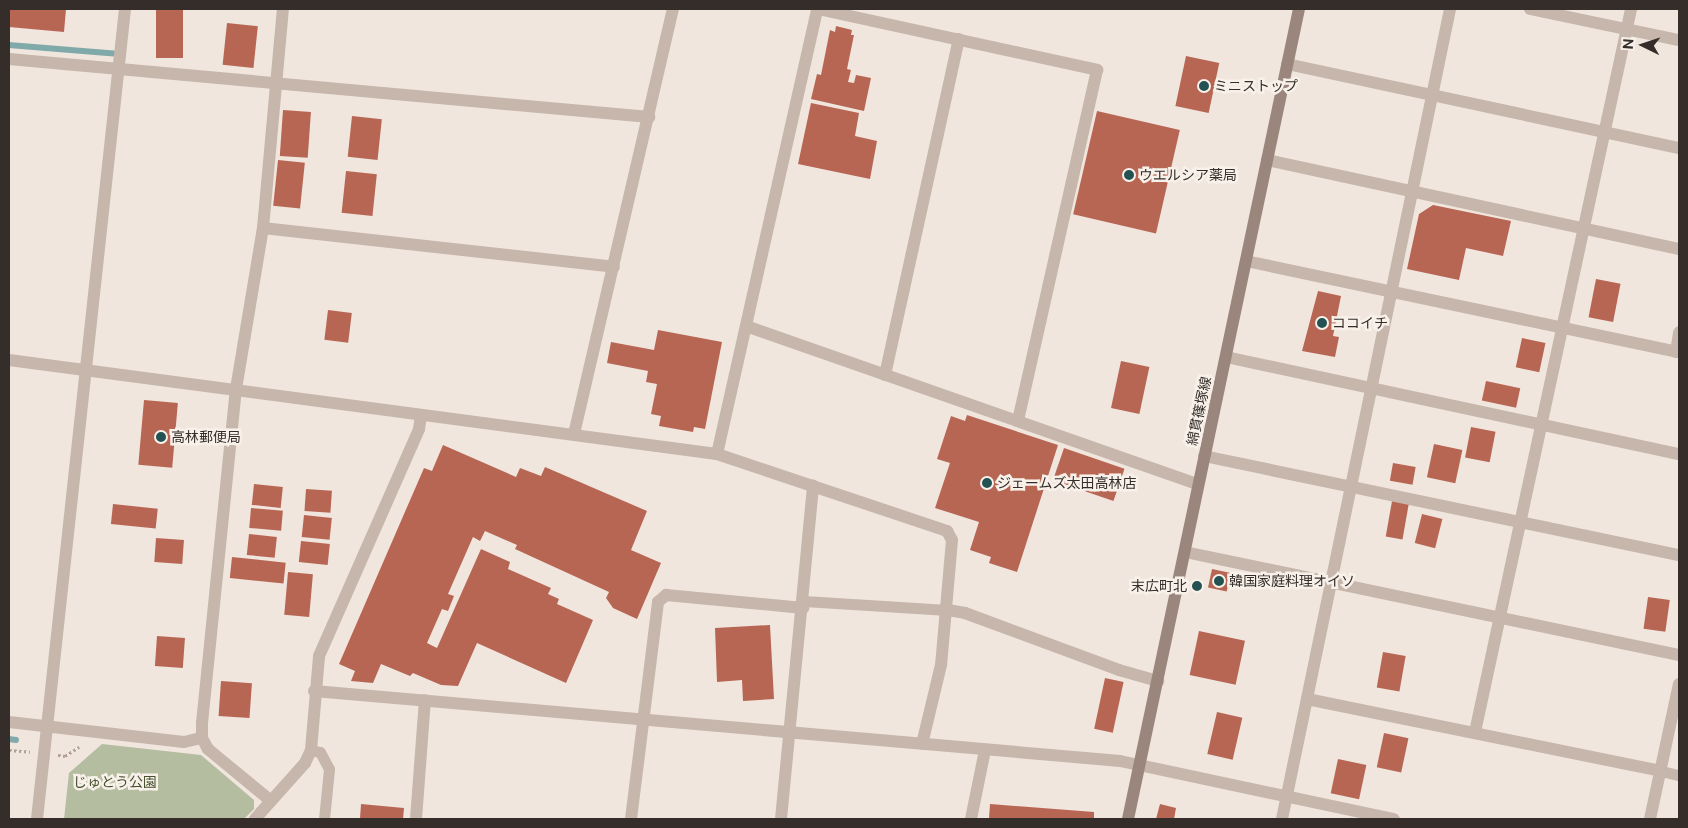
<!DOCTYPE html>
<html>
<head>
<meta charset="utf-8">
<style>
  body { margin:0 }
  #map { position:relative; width:1688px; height:828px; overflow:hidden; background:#f0e6de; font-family:"Public Sans","Noto Sans JP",sans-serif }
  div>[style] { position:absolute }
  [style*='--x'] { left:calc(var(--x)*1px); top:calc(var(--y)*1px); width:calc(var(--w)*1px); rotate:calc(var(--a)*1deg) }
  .green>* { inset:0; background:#b5bda0 }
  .stream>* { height:5.5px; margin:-2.75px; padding:0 2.75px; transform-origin:2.75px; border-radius:2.75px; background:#80a9a9 }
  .building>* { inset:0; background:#b86654; transform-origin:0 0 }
  .path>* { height:3px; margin-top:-1.5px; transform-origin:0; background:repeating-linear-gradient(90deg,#b2a096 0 2.5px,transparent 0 5px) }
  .service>* { height:11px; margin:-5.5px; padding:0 5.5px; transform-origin:5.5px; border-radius:5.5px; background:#c6b6ab }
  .minor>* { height:12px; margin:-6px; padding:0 6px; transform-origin:6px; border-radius:6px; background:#c6b6ab }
  .tertiary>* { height:12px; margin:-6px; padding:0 6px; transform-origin:6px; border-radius:6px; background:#c6b6ab }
  .secondary>* { height:12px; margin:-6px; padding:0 6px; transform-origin:6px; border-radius:6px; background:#9a867d }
  .dots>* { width:14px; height:14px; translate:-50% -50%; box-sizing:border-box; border:2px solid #f8f1ea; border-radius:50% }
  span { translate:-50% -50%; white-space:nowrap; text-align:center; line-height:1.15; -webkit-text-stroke:5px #f8f1ea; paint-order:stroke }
  .poi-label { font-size:14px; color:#352d2a }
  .left { translate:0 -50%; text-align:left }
  .right { translate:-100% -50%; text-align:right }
  .street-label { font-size:14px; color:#352d2a }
  .park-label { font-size:14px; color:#475130 }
  .frame { position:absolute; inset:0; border:10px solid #352d2a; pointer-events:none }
  .north { position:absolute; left:1618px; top:20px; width:50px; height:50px; -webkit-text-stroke:4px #f8f1ea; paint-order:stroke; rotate:274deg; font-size:14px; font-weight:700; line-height:20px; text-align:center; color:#352d2a }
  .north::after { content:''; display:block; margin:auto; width:18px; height:22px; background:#352d2a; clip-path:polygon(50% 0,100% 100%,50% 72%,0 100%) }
</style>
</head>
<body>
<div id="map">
  <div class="green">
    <div style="clip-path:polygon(102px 744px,201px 755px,254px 800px,254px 809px,244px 819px,64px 819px,69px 773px)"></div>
  </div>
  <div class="stream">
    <div style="--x:9;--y:45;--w:111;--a:4.6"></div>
    <div style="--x:9;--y:739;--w:7;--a:8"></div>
  </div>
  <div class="building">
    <div style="clip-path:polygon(9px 9px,66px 9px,64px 32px,9px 27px)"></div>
    <div style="left:156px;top:9px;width:27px;height:49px"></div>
    <div style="left:227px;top:23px;width:31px;height:42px;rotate:6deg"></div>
    <div style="clip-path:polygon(836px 26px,852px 30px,851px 35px,854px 35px,847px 69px,851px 70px,848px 82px,854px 83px,856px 75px,871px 78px,864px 111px,811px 99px,817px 74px,821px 75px,830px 30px,835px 32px)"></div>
    <div style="left:1186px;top:56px;width:34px;height:51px;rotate:12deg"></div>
    <div style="clip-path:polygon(811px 103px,859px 113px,855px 136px,877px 141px,870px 179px,798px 164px)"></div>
    <div style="left:283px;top:110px;width:28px;height:46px;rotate:4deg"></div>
    <div style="left:1097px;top:111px;width:85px;height:106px;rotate:13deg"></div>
    <div style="left:352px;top:116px;width:30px;height:41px;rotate:6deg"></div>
    <div style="left:278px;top:160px;width:27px;height:46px;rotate:6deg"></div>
    <div style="left:346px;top:171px;width:31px;height:42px;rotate:6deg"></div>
    <div style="clip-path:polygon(1433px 205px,1511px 221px,1503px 256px,1466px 248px,1459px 280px,1407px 269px,1419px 214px)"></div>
    <div style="left:1596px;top:279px;width:25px;height:39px;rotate:11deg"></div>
    <div style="clip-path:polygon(1318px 291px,1341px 296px,1333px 336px,1339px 337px,1335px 357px,1302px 351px)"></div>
    <div style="left:328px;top:310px;width:24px;height:30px;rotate:7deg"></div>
    <div style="clip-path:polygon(658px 330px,722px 342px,705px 429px,694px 427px,693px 432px,659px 426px,661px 416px,651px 414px,657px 384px,646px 382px,648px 371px,607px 363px,611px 342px,654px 350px)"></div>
    <div style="left:1522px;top:338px;width:24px;height:30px;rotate:12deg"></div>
    <div style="left:1121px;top:361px;width:29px;height:48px;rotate:12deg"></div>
    <div style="left:1486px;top:381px;width:35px;height:20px;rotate:12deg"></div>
    <div style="left:144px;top:400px;width:34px;height:65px;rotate:5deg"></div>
    <div style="clip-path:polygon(967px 415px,1058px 445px,1017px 572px,989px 563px,991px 557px,970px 550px,979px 522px,935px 508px,950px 463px,937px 459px,951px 416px,965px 421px)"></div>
    <div style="left:1471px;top:427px;width:25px;height:31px;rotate:11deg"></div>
    <div style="left:1434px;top:444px;width:29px;height:34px;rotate:12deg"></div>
    <div style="clip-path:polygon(443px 445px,516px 477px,520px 468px,541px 476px,545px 467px,647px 511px,631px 550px,661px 563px,637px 619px,613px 608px,606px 598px,609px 592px,515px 549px,517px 545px,485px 531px,480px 541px,473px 537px,448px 594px,454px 596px,448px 611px,442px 609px,427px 643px,437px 648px,481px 549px,510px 562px,508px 569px,551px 588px,548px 594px,559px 599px,557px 604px,593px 620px,566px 683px,477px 643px,458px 686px,441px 685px,413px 673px,410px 676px,381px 664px,373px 683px,351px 681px,355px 671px,339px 664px,424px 468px,432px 471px)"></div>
    <div style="left:1064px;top:448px;width:64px;height:34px;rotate:19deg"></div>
    <div style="left:1393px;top:463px;width:23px;height:18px;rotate:10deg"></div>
    <div style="left:254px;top:484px;width:29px;height:21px;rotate:6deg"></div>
    <div style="left:306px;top:489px;width:26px;height:22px;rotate:4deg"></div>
    <div style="left:1392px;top:501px;width:17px;height:36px;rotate:10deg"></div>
    <div style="left:113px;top:504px;width:45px;height:20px;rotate:6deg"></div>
    <div style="left:251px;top:508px;width:32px;height:20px;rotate:5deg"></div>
    <div style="left:1422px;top:514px;width:21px;height:30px;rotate:14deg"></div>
    <div style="left:304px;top:515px;width:28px;height:22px;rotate:6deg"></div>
    <div style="left:249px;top:534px;width:28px;height:21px;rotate:6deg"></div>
    <div style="left:156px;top:538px;width:28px;height:24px;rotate:4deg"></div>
    <div style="left:301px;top:541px;width:29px;height:21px;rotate:6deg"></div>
    <div style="left:232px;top:557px;width:54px;height:21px;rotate:6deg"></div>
    <div style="left:1212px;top:569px;width:19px;height:19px;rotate:12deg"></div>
    <div style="left:288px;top:572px;width:25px;height:43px;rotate:5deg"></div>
    <div style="left:1648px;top:597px;width:22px;height:32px;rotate:8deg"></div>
    <div style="clip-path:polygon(770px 625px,774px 699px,743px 701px,742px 680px,717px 682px,715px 628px)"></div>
    <div style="left:1199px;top:631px;width:47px;height:45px;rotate:12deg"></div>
    <div style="left:157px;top:636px;width:28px;height:30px;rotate:4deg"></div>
    <div style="left:1383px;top:652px;width:23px;height:36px;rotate:10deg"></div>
    <div style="left:1105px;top:678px;width:19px;height:52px;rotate:12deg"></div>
    <div style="left:221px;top:681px;width:31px;height:35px;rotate:4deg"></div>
    <div style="left:1217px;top:712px;width:26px;height:43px;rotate:13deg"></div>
    <div style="left:1384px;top:733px;width:25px;height:35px;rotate:12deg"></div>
    <div style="left:1338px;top:759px;width:29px;height:35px;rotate:12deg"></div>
    <div style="clip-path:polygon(361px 804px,404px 808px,403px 819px,360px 819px)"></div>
    <div style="clip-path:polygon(990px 804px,1094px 812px,1094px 819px,989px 819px)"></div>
    <div style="clip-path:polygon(1160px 804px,1176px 808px,1174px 819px,1156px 819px)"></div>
  </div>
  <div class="path">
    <div style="--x:9;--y:750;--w:21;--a:5"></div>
    <div style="--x:58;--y:755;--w:7;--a:8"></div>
    <div style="--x:65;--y:756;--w:17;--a:-33"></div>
  </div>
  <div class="service">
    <div style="--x:804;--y:601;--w:144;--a:3.6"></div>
    <div style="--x:311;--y:750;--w:9;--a:13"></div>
    <div style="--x:320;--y:752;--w:19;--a:62"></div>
    <div style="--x:329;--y:769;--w:50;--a:95.7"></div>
    <div style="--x:1661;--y:771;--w:18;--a:13"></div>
  </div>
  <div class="minor">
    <div style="--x:818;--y:9;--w:286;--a:12.3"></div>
    <div style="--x:1097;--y:70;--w:360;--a:102.7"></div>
    <div style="--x:9;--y:59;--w:643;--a:5.18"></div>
    <div style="--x:1287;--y:64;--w:401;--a:12.1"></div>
    <div style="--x:1267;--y:160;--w:422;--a:12.2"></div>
    <div style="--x:263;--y:228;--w:353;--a:6.3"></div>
    <div style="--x:746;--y:326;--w:479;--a:19.3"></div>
    <div style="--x:1676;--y:352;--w:20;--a:-81"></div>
    <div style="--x:1226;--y:357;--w:463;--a:12.1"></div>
    <div style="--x:9;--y:360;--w:714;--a:7.56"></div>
    <div style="--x:717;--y:454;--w:243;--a:18.5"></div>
    <div style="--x:947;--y:531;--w:10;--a:61"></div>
    <div style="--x:952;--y:540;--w:125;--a:95"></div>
    <div style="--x:941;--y:665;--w:81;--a:103.5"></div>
    <div style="--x:885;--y:375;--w:344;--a:-77.6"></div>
    <div style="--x:574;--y:434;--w:436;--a:-76.9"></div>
    <div style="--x:717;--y:454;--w:456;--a:-77.3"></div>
    <div style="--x:1204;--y:456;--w:485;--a:11.8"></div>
    <div style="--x:1185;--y:552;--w:505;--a:11.78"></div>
    <div style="--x:948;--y:610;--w:17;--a:10"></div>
    <div style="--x:965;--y:613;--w:164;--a:20.3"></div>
    <div style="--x:1119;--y:670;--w:41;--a:15.8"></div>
    <div style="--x:314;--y:691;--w:809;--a:4.96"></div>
    <div style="--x:1120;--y:761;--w:280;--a:12"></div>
    <div style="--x:1307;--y:699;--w:361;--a:11.5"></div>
    <div style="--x:9;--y:722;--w:176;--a:6.5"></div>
    <div style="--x:184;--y:742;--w:18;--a:-13"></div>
    <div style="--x:1475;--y:732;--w:740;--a:-77.82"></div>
    <div style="--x:271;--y:801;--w:82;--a:-140.5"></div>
    <div style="--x:208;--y:749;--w:13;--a:-119"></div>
    <div style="--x:202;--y:738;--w:15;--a:-90"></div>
    <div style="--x:202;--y:723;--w:336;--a:-84.2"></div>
    <div style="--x:236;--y:389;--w:163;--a:-80.5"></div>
    <div style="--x:263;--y:228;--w:220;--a:-84.8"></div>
    <div style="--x:255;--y:819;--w:75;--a:-48.2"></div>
    <div style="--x:305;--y:763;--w:14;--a:-65"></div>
    <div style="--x:311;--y:750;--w:94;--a:-85.1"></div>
    <div style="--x:319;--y:656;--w:248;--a:-66.2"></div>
    <div style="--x:419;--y:429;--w:14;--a:-82"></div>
    <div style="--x:416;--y:819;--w:119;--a:-85.7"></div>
    <div style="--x:631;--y:819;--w:219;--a:-82.9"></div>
    <div style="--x:658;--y:602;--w:11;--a:-41"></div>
    <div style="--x:666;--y:595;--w:138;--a:5.4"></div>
    <div style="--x:781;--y:819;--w:335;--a:-84.5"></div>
    <div style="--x:971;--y:819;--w:70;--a:-78.5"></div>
    <div style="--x:1282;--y:819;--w:827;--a:-78.28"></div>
    <div style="--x:1650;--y:819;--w:138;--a:-77.9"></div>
  </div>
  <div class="tertiary">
    <div style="--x:1530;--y:9;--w:152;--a:11.8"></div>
    <div style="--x:1246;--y:261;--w:442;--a:11.9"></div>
    <div style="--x:37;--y:819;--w:815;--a:-83.8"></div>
  </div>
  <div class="secondary">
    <div style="--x:1128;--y:819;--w:828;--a:-78.08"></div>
  </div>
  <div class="dots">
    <div style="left:1204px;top:86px;background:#245252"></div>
    <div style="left:1129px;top:175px;background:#245252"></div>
    <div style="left:1322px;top:323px;background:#245252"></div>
    <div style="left:161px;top:437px;background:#245252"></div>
    <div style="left:987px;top:483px;background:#245252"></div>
    <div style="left:1219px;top:581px;background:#245252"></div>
    <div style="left:1197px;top:586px;background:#245252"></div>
  </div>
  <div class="poi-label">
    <span class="left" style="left:1214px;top:86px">ミニストップ</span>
    <span class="left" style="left:1139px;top:175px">ウエルシア薬局</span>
    <span class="left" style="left:1332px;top:323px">ココイチ</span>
    <span class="left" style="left:171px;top:437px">高林郵便局</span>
    <span class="left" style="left:997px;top:483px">ジェームズ太田高林店</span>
    <span class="left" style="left:1229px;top:581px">韓国家庭料理オイソ</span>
    <span class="right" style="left:1187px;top:586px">末広町北</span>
  </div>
  <div class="street-label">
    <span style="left:1199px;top:411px;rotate:-78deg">綿貫篠塚線</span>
  </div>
  <div class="park-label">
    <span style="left:115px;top:782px">じゅとう公園</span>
  </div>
  <div class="frame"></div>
  <div class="north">N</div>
</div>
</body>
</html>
